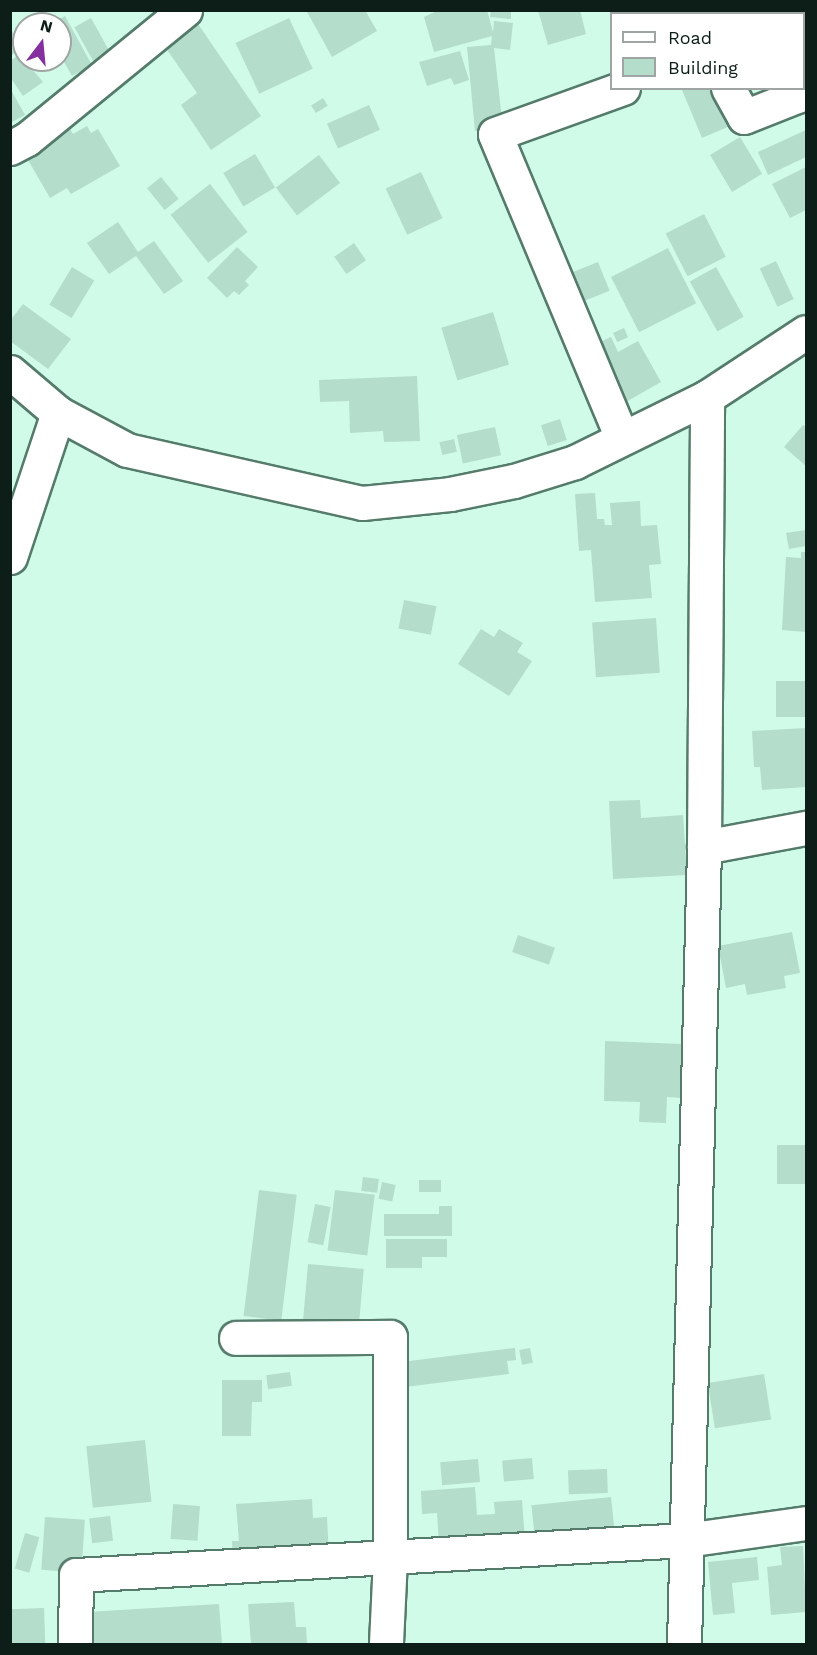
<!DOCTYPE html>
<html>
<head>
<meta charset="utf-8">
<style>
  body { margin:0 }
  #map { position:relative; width:817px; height:1655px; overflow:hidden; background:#d1fbe9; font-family:"Work Sans",sans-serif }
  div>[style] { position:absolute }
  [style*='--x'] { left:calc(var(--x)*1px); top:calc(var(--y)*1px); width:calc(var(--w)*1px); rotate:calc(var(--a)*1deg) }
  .building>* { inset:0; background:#b4ddcb; transform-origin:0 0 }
  .roads { filter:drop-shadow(2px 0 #557b6b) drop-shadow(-2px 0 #557b6b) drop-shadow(0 2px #557b6b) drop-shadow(0 -2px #557b6b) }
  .minor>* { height:33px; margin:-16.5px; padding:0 16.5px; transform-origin:16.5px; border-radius:16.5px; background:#fff }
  span { translate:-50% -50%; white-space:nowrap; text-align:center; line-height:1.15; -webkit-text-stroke:5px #fff; paint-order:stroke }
  .frame { position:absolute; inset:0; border:12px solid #0d1d17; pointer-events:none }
  .legend { position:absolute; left:610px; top:12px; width:195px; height:78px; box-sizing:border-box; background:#fff; border:2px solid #9ea5a2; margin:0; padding:8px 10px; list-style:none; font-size:18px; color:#0d1d17 }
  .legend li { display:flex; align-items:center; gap:12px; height:30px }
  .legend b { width:30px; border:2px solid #9ea5a2 }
  .north { position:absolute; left:12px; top:12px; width:60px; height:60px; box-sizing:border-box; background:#fff; border:2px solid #9ea5a2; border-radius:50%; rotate:16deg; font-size:16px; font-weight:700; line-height:24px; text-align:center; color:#0d1d17 }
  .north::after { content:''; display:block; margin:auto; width:21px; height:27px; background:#84309e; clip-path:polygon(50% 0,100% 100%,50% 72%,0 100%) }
</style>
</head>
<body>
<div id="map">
  <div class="building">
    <div style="clip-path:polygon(306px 10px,365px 10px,377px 31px,332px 57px)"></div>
    <div style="clip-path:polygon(439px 10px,487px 10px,493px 32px,494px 21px,513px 23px,510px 50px,494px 48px,503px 128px,475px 131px,467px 47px,491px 45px,492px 36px,434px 52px,424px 17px)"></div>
    <div style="clip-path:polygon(491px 10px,511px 10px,511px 19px,490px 17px)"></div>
    <div style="clip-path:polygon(538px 10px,580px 10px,586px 34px,548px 45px)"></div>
    <div style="clip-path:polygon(65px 16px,92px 65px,72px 76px,60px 55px,60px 24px,51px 24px)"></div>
    <div style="left:91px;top:18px;width:43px;height:19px;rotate:61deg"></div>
    <div style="left:289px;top:18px;width:56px;height:59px;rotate:65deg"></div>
    <div style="clip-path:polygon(196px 21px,261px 116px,211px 150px,181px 105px,197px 93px,163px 44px)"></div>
    <div style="clip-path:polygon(10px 28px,23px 48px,10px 56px)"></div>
    <div style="clip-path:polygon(460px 51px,469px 80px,454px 85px,451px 78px,427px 86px,419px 62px)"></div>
    <div style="clip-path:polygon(23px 52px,24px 60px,43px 82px,23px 96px,10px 77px,10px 61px)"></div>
    <div style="clip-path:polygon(10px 88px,25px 115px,10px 123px)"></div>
    <div style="clip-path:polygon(686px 88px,722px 88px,737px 123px,702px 138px,682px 90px)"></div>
    <div style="left:323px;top:98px;width:9px;height:14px;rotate:58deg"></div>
    <div style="left:369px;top:105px;width:27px;height:46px;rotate:66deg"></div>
    <div style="clip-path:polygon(65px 120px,73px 134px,87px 126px,91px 133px,98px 129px,120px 166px,71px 194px,67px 188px,50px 198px,28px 160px,35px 156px,26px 142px)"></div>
    <div style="clip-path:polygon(806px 130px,806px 157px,768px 175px,758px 152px)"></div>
    <div style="left:740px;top:137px;width:43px;height:35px;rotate:59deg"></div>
    <div style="left:255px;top:154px;width:39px;height:37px;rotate:59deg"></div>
    <div style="left:319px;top:155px;width:35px;height:54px;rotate:53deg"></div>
    <div style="clip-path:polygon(806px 167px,806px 210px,790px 218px,772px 184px)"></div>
    <div style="left:421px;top:172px;width:51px;height:39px;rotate:65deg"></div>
    <div style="left:161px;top:177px;width:28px;height:18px;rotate:51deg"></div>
    <div style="left:210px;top:184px;width:61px;height:50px;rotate:52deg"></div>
    <div style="left:704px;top:214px;width:48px;height:43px;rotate:63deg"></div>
    <div style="clip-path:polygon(118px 222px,138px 252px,154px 241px,183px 281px,164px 294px,136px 256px,109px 274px,87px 243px)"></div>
    <div style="left:354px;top:243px;width:21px;height:24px;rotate:55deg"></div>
    <div style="clip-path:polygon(237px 247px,258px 267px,245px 281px,249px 285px,239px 295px,234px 291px,227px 298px,207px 278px)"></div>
    <div style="left:668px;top:248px;width:62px;height:64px;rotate:63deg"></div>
    <div style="left:776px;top:261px;width:42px;height:18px;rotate:65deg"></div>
    <div style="left:598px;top:262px;width:31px;height:39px;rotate:68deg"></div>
    <div style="left:72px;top:267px;width:26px;height:44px;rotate:31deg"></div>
    <div style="left:716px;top:267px;width:57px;height:30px;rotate:61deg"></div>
    <div style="clip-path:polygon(23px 304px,71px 339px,48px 369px,10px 341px,10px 321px)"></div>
    <div style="left:493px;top:312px;width:55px;height:54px;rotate:73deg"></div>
    <div style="left:624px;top:328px;width:10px;height:12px;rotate:66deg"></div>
    <div style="clip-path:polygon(611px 337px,618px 352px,638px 341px,661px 382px,610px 411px,578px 352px)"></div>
    <div style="clip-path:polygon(417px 376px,420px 441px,384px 442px,383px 431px,350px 433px,349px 401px,320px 402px,319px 380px)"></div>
    <div style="left:560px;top:419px;width:22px;height:20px;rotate:72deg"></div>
    <div style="clip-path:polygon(803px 425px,806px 427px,806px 466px,784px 447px)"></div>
    <div style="left:495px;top:427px;width:29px;height:39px;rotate:78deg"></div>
    <div style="left:454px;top:439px;width:13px;height:15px;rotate:77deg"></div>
    <div style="clip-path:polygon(595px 493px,597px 519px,604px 519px,605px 525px,612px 525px,610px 503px,640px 501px,641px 526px,657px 525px,661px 564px,649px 565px,652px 598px,595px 602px,591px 550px,579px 551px,575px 494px)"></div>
    <div style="clip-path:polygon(806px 530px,806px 546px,789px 549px,786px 533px)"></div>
    <div style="clip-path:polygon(801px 552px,806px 552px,806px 632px,782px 630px,786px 557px,801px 558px)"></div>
    <div style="left:404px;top:600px;width:33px;height:29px;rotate:11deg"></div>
    <div style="left:656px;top:618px;width:55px;height:64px;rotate:86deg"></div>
    <div style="clip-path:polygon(481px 629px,494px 637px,499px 629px,523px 643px,517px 652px,532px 661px,509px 696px,458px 664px)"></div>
    <div style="left:806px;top:681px;width:36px;height:30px;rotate:90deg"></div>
    <div style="clip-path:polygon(806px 728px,806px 787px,762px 790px,760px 767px,754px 767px,752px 731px)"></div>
    <div style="clip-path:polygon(640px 800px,641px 818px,683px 815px,687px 875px,613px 879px,609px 801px)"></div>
    <div style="clip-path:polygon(792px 932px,800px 973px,784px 976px,786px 988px,747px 995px,745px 984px,726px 988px,718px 946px)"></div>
    <div style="left:518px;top:935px;width:39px;height:18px;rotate:19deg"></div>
    <div style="clip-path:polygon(605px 1041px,683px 1044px,682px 1098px,667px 1097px,666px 1123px,639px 1122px,640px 1102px,604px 1101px)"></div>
    <div style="left:806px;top:1145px;width:39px;height:29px;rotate:90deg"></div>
    <div style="left:363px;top:1177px;width:16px;height:14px;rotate:7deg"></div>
    <div style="left:419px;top:1180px;width:22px;height:12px"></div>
    <div style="left:382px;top:1182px;width:14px;height:17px;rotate:12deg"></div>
    <div style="left:259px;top:1190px;width:38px;height:127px;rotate:7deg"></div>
    <div style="left:335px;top:1190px;width:40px;height:61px;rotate:7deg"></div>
    <div style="left:315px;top:1204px;width:16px;height:39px;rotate:11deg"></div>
    <div style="clip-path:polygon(439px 1206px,452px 1206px,452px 1236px,384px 1236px,384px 1214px,439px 1214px)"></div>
    <div style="clip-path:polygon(386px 1239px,447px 1239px,447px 1257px,422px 1257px,422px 1268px,386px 1268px)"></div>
    <div style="left:308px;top:1264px;width:56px;height:63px;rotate:5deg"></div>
    <div style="clip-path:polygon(515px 1348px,516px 1360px,507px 1361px,509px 1374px,397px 1388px,393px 1363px)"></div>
    <div style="left:530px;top:1348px;width:15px;height:11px;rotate:79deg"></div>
    <div style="left:290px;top:1372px;width:14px;height:24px;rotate:82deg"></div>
    <div style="left:764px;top:1374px;width:46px;height:57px;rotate:81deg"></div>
    <div style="clip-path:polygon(222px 1380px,262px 1380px,262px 1402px,252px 1402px,251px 1436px,222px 1436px)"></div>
    <div style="left:145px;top:1440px;width:62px;height:59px;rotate:84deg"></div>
    <div style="left:532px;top:1458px;width:21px;height:30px;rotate:85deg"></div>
    <div style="left:478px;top:1459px;width:23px;height:38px;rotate:85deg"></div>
    <div style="left:607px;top:1469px;width:24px;height:39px;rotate:88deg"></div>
    <div style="clip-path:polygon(475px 1487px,477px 1515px,495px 1514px,494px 1502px,522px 1500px,525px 1540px,439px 1546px,437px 1513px,422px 1514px,421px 1491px)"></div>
    <div style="left:611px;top:1497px;width:36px;height:80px;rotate:84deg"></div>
    <div style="clip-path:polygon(312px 1499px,313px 1518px,327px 1517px,329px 1558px,233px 1564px,232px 1541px,239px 1541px,236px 1504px)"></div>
    <div style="left:173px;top:1504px;width:27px;height:35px;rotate:4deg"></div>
    <div style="left:110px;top:1516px;width:25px;height:21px;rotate:83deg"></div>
    <div style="left:45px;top:1517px;width:40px;height:53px;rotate:4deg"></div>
    <div style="left:25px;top:1533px;width:15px;height:37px;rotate:16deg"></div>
    <div style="clip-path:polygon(803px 1546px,806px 1612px,771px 1615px,767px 1567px,782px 1565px,780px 1547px)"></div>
    <div style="clip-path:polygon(757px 1557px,759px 1580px,732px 1583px,735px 1613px,713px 1615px,708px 1562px)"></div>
    <div style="clip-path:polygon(294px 1602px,296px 1627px,306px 1627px,307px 1644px,251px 1644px,248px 1604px)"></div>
    <div style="clip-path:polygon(219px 1604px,222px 1644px,90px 1644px,87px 1612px)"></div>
    <div style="left:44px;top:1608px;width:36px;height:34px;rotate:88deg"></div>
  </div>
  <div class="roads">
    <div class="minor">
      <div style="--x:655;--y:10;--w:4;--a:90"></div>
      <div style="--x:804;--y:60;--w:2;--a:27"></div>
      <div style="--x:728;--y:88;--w:33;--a:61"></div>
      <div style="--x:744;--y:117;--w:57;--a:-21.6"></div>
      <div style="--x:797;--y:96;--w:8;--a:-104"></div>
      <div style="--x:10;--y:148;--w:19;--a:-28"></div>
      <div style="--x:27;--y:139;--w:204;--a:-39.2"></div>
      <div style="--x:10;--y:372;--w:63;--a:40.5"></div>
      <div style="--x:58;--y:413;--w:78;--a:28.2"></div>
      <div style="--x:127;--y:450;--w:241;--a:12.7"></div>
      <div style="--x:362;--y:503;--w:88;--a:-5.8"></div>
      <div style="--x:450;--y:494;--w:65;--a:-11.5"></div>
      <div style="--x:514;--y:481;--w:64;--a:-17.3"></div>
      <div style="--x:575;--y:462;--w:147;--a:-26.2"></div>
      <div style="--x:707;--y:397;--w:118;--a:-33.3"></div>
      <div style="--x:622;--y:438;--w:329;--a:-112.7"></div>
      <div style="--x:495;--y:134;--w:136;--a:-19.8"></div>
      <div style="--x:10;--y:557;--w:152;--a:-71.6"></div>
      <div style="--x:704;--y:847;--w:104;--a:-10.6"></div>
      <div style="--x:236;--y:1338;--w:154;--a:-0.4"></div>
      <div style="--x:390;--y:1337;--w:221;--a:90"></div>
      <div style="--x:390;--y:1558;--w:86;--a:92.7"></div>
      <div style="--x:75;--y:1644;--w:69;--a:-89.2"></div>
      <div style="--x:76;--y:1575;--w:610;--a:-3.29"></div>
      <div style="--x:685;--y:1540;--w:122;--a:-8"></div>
      <div style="--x:684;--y:1644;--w:797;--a:-88.56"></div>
      <div style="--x:704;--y:847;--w:450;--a:-89.6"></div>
    </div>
  </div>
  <div class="frame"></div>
  <ul class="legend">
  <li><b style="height:8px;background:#fff"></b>Road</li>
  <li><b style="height:16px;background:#b4ddcb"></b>Building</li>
  </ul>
  <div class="north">N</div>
</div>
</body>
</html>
